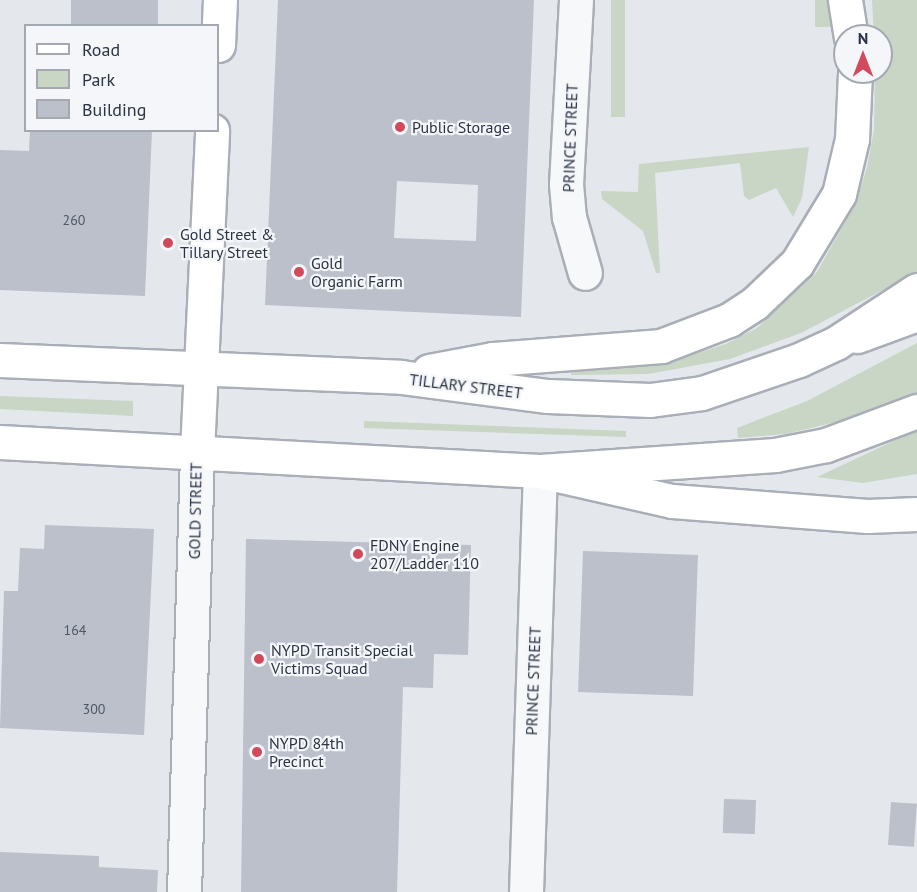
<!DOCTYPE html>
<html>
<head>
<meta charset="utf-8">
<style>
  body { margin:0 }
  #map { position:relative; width:917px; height:892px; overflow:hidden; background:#e4e7ec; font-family:"PT Sans",sans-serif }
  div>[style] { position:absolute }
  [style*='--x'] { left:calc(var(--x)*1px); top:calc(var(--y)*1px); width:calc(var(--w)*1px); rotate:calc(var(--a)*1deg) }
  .green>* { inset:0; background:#c9d6c5; transform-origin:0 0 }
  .building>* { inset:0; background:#bbc0ca; transform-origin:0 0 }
  .roads { filter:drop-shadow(2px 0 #a9aeb7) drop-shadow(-2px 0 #a9aeb7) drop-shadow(0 2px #a9aeb7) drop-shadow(0 -2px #a9aeb7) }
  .minor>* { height:33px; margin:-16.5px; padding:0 16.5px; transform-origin:16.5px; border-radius:16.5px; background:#f7f8fa }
  .major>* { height:33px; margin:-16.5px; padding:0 16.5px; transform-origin:16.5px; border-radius:16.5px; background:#fff }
  .highway>* { height:33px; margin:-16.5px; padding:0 16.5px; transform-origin:16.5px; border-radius:16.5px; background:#fff }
  .dots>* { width:16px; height:16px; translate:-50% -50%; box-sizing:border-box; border:3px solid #f4f6f9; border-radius:50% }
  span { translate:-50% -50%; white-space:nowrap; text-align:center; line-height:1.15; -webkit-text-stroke:4.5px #f4f6f9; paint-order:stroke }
  .number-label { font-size:14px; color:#4f5766 }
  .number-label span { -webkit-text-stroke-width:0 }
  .poi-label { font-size:16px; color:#2b3445 }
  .left { translate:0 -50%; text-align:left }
  .street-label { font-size:16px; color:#2b3445 }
  .legend { position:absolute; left:24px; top:24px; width:195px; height:108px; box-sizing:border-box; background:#f4f6f9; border:2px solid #a4a8b1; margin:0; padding:8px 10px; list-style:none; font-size:18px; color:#2b3445 }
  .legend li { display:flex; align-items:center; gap:12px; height:30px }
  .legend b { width:30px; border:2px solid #a4a8b1 }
  .north { position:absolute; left:833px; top:24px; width:60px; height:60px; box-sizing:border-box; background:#f4f6f9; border:2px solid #a4a8b1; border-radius:50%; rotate:0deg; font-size:16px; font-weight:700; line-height:24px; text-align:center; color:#2b3445 }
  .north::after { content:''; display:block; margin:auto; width:21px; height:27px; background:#d1495b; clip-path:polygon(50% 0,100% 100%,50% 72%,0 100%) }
</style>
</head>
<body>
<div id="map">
  <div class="green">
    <div style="left:611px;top:0;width:14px;height:117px"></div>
    <div style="clip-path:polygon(815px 0,828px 0,831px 27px,815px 27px)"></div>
    <div style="clip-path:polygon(872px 0,917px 0,917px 272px,801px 333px,730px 359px,648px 374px,571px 375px,571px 368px,660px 365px,726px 344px,757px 328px,817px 272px,856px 203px,867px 167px,874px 130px,875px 72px,881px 72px,881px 36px,874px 36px)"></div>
    <div style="clip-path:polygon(809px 147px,802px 198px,793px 217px,776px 188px,749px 200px,744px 196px,740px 163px,655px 173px,660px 273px,656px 273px,643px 231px,602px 199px,601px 191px,638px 192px,639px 164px)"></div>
    <div style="clip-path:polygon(917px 343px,917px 394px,873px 413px,786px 434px,738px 438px,737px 428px,807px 401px)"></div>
    <div style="clip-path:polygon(0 396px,133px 401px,133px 416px,0 409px)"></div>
    <div style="clip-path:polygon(364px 421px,626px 431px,626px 437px,364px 428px)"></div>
    <div style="clip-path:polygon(917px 430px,917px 474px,863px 483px,817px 477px)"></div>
  </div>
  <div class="building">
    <div style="left:71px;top:0;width:87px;height:26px"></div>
    <div style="clip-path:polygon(evenodd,278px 0,534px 0,521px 317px,265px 305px,278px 0,397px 181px,478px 185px,476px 241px,394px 238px,397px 181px)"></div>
    <div style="clip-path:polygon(30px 130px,152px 130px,145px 296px,0 290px,0 150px,29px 151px)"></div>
    <div style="clip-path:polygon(45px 525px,154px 529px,144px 735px,0 728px,4px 591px,18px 591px,20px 548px,44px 549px)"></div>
    <div style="clip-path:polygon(246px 539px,471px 545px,468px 655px,434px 654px,433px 688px,403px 687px,397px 892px,241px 892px)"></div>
    <div style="left:583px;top:551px;width:115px;height:141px;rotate:2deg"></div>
    <div style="left:724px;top:799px;width:32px;height:34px;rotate:2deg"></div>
    <div style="left:891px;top:802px;width:26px;height:43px;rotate:4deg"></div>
    <div style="clip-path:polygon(0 852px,99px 856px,99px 867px,158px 870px,157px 892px,0 892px)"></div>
  </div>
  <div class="roads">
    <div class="minor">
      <div style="--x:576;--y:0;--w:184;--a:93.1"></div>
      <div style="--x:566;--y:184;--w:33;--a:85"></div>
      <div style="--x:569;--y:217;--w:58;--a:74.1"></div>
      <div style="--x:184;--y:892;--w:440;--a:-88.3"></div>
      <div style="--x:526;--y:892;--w:421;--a:-88.1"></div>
    </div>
    <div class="major">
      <div style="--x:218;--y:45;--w:45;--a:-87.5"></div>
      <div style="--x:857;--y:336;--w:64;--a:-20.1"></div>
      <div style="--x:197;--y:452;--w:322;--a:-87.3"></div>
      <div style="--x:544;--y:472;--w:131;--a:12.8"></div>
      <div style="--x:672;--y:501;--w:196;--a:4.4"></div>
      <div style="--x:867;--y:516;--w:50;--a:-2.3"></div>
    </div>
    <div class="highway">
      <div style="--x:845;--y:0;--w:36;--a:81"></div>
      <div style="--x:0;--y:360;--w:401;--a:2.4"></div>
      <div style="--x:401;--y:377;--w:148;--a:7.4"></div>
      <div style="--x:548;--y:396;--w:102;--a:2.2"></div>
      <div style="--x:650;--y:400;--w:52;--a:-7.7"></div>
      <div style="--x:702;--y:393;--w:102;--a:-18.8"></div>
      <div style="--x:799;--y:360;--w:41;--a:-24.7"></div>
      <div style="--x:836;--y:343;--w:97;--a:-33.2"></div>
      <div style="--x:429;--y:371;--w:65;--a:-10.6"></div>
      <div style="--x:493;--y:359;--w:169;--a:-4.4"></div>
      <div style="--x:661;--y:346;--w:73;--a:-20.9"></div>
      <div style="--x:729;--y:320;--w:31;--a:-33"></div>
      <div style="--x:755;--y:303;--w:58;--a:-43.6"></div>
      <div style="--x:797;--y:263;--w:81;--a:-58.7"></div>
      <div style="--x:839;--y:194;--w:57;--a:-76.7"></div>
      <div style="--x:852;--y:139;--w:67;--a:-87.4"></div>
      <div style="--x:0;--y:442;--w:541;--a:3.07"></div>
      <div style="--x:540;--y:471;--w:236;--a:-3.9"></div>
      <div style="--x:775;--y:455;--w:52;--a:-11.1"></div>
      <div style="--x:826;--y:445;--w:97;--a:-20.5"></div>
    </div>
  </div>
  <div class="dots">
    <div style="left:400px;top:127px;background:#d1495b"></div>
    <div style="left:168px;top:243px;background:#d1495b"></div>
    <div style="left:299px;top:272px;background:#d1495b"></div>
    <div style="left:358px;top:554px;background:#d1495b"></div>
    <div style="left:259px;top:659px;background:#d1495b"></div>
    <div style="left:257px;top:752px;background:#d1495b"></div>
  </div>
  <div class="number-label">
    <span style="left:74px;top:220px">260</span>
    <span style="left:75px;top:630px">164</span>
    <span style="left:94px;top:709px">300</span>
  </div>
  <div class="poi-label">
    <span class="left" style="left:412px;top:127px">Public Storage</span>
    <span class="left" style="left:180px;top:243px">Gold Street &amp;<br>Tillary Street</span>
    <span class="left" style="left:311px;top:272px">Gold<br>Organic Farm</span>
    <span class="left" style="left:370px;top:554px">FDNY Engine<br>207/Ladder 110</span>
    <span class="left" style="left:271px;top:659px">NYPD Transit Special<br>Victims Squad</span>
    <span class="left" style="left:269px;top:752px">NYPD 84th<br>Precinct</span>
  </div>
  <div class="street-label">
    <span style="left:570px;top:138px;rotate:-88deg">PRINCE STREET</span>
    <span style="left:466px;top:386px;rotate:7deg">TILLARY STREET</span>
    <span style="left:195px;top:511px;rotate:-89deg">GOLD STREET</span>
    <span style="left:533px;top:681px;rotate:-88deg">PRINCE STREET</span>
  </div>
  <ul class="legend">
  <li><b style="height:8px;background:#fff"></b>Road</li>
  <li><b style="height:16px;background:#c9d6c5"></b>Park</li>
  <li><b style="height:16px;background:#bbc0ca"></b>Building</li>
  </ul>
  <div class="north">N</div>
</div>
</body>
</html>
